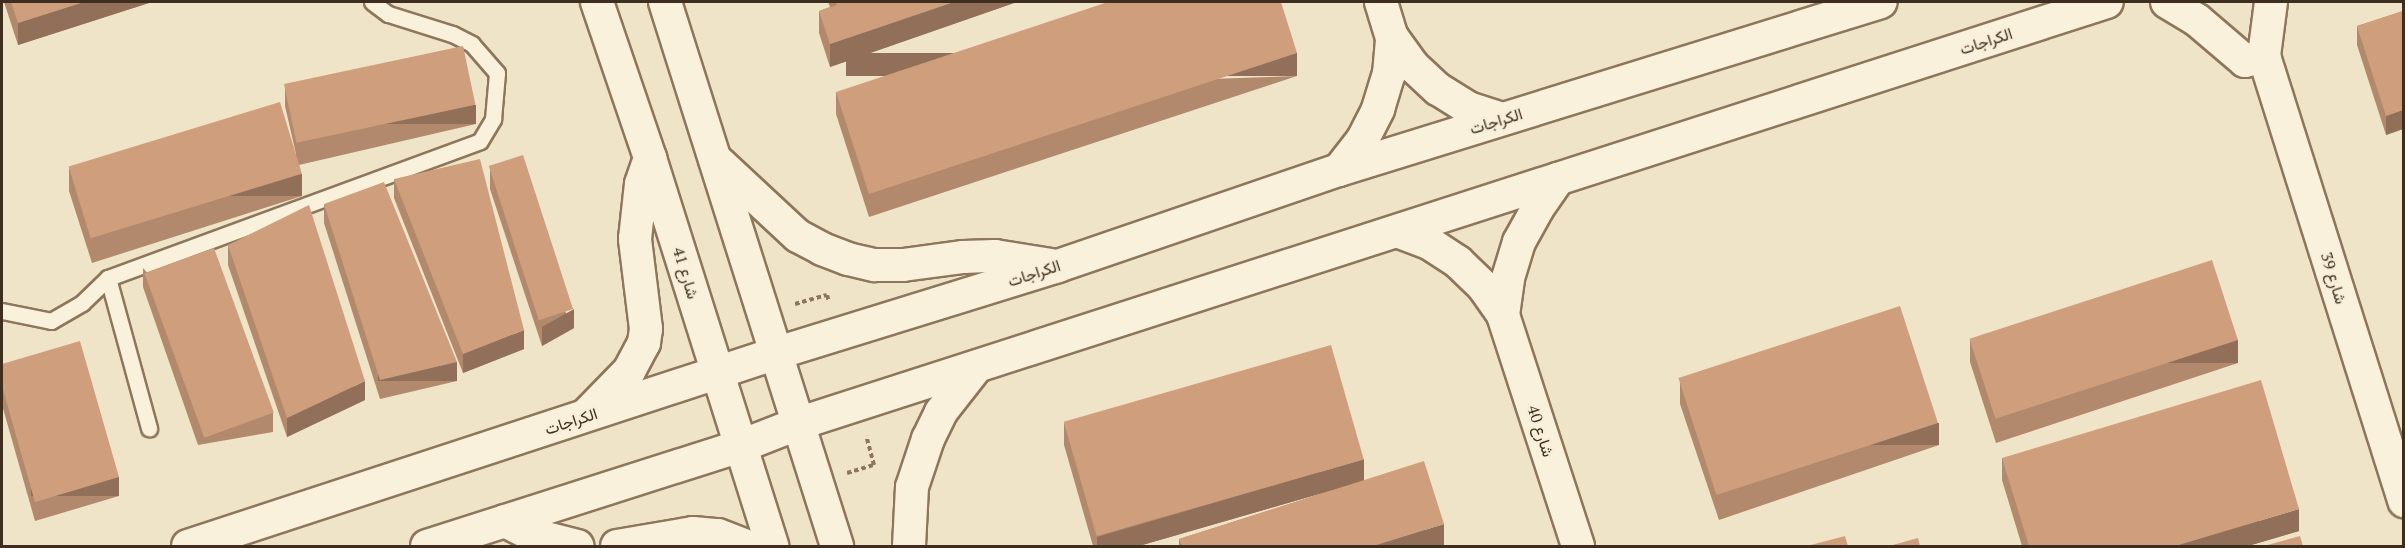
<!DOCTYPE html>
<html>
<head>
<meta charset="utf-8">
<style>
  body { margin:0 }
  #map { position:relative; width:2405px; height:548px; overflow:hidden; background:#f0e4c8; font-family:"PT Serif",Vazirmatn,serif }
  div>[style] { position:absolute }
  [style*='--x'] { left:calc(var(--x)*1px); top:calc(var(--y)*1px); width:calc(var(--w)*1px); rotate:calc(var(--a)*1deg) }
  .path>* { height:4px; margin-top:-2px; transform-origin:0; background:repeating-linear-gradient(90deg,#8d765c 0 4.5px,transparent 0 7.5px) }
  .roads { filter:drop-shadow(2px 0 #8d765c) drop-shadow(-2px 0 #8d765c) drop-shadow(0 2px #8d765c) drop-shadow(0 -2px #8d765c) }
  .service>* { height:15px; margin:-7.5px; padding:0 7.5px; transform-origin:7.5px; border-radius:7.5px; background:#faf1dc }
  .minor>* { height:32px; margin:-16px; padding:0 16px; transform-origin:16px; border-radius:16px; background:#faf1dc }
  .wall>* { inset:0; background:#b2896c }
  .shaded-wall>* { inset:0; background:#916f58; transform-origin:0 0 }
  .building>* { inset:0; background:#cf9f7d; transform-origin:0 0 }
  span { translate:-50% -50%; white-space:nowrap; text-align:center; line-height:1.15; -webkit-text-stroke:4.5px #f7eed8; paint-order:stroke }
  .street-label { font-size:16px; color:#3d2e20 }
  .frame { position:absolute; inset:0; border:3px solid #3d2e20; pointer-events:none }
</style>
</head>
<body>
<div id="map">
  <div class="path">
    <div style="--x:795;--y:304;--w:33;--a:-16"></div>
    <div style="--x:827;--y:295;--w:7;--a:74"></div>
    <div style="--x:847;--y:473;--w:28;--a:-17"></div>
    <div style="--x:874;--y:465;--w:30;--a:-105"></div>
  </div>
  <div class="roads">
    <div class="service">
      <div style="--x:108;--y:278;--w:156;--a:74.7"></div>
      <div style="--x:2;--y:311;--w:50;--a:11.5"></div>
      <div style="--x:51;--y:321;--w:36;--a:-30"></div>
      <div style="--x:82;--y:303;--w:36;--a:-44"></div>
      <div style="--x:108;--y:278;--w:396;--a:-20.2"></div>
      <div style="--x:480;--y:141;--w:26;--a:-59"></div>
      <div style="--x:493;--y:119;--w:46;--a:-85"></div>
      <div style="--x:497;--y:73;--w:38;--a:-131"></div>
      <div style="--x:472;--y:44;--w:22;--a:-153"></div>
      <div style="--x:452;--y:34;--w:67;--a:-162.6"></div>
      <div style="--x:388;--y:14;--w:20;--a:-143"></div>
    </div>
    <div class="minor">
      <div style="--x:597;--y:2;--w:165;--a:71.2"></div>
      <div style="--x:650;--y:158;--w:407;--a:72.5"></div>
      <div style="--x:665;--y:2;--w:571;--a:72.45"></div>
      <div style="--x:1381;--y:2;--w:37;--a:73"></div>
      <div style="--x:1392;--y:37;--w:36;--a:54"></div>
      <div style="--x:1413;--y:66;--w:34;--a:43"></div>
      <div style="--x:1438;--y:89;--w:36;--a:32"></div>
      <div style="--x:1468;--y:108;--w:35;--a:18"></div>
      <div style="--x:2167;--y:2;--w:35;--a:31"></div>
      <div style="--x:2197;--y:20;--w:63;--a:40.5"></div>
      <div style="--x:2245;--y:61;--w:20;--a:-15"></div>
      <div style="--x:2271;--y:2;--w:54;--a:97.4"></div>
      <div style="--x:2264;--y:56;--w:467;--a:72.5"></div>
      <div style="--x:715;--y:159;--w:113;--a:42.9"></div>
      <div style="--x:798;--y:236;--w:27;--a:28"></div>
      <div style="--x:822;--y:249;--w:28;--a:21"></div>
      <div style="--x:848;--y:259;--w:28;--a:13"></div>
      <div style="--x:875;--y:265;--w:28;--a:0"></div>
      <div style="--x:903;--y:265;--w:61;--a:-7.6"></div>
      <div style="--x:963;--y:257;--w:32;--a:-2"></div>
      <div style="--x:995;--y:256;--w:57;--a:9.1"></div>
      <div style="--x:1339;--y:170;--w:37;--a:-52"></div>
      <div style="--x:1362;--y:141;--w:36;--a:-63"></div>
      <div style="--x:1378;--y:109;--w:37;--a:-73"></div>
      <div style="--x:1389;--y:74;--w:37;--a:-85"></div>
      <div style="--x:1397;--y:231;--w:34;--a:21"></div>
      <div style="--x:1429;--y:243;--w:35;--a:33"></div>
      <div style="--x:1458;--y:262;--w:35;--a:44"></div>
      <div style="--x:1483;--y:286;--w:35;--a:55"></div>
      <div style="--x:1503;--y:315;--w:243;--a:72"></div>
      <div style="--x:1503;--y:315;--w:37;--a:-82"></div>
      <div style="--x:1508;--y:278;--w:38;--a:-73"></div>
      <div style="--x:1519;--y:242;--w:38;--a:-61"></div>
      <div style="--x:1537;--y:209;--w:37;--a:-55"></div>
      <div style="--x:588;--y:413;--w:59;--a:-45.7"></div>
      <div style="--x:629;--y:371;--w:32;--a:-62"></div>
      <div style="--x:644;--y:343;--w:14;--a:-82"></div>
      <div style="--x:646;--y:329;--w:91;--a:-97"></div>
      <div style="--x:635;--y:239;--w:55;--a:-83.8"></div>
      <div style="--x:641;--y:184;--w:28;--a:-71"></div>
      <div style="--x:505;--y:521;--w:28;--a:27"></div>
      <div style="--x:530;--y:534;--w:49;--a:14.3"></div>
      <div style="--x:188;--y:546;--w:617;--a:-18.14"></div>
      <div style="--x:774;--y:354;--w:297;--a:-17.2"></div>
      <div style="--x:1058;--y:266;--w:297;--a:-18.9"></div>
      <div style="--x:1339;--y:170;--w:567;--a:-17.22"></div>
      <div style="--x:427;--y:546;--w:330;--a:-17.7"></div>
      <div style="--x:741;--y:446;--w:60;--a:-21.4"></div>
      <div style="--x:797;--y:424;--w:1376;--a:-17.86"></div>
      <div style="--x:617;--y:546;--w:77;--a:-9.7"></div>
      <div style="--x:693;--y:533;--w:25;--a:5"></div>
      <div style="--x:718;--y:535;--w:31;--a:21"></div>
      <div style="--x:909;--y:546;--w:59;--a:-87.1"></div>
      <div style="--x:912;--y:487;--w:51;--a:-71.6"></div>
      <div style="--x:928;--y:439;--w:30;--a:-64"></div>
      <div style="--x:941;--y:412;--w:58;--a:-52"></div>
    </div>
  </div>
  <div class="wall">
    <div style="clip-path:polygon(4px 2px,152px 2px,18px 45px)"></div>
    <div style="clip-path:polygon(828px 2px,1014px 2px,1014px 3px,830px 67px,819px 33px,819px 11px,830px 7px)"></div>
    <div style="clip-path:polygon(2403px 11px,2403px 129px,2386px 135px,2357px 45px,2357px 26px)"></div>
    <div style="clip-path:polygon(1297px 76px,869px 217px,836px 114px,836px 92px)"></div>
    <div style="clip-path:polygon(285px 87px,476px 124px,299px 165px,302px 196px,92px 263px,69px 191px,69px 169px,296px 154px,285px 106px)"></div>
    <div style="clip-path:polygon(490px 169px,574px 328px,542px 346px,490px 189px)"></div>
    <div style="clip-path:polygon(394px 179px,524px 349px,463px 373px,394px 198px)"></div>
    <div style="clip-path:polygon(324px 204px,457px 381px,380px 399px,324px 223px)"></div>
    <div style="clip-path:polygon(228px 245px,365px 400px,287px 437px,228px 265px)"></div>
    <div style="clip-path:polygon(143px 268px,273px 413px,273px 432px,198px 445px,143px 287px)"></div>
    <div style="clip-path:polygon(1970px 340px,2238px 363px,1996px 443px,1970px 362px)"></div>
    <div style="clip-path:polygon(2px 364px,119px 496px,35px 521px,2px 405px)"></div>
    <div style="clip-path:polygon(1680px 382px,1939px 445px,1719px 520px,1680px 404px)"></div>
    <div style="clip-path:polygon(1064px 423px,1364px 480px,1444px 546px,1179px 546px,1179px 539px,1333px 490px,1139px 546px,1093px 546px,1064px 445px)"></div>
    <div style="clip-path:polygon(2002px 458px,2299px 531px,2248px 546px,2022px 546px,2002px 480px)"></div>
  </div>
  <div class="shaded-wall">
    <div style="clip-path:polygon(84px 2px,152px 2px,18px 45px,18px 23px)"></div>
    <div style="clip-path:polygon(954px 2px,1014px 2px,1014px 3px,830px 67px,830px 44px)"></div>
    <div style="left:1297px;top:53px;width:23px;height:451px;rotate:90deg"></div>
    <div style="left:476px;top:105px;width:19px;height:183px;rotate:90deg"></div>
    <div style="clip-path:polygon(2403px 110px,2403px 129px,2386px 135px,2386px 116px)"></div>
    <div style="left:302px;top:174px;width:22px;height:220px;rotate:90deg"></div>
    <div style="clip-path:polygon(574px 309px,574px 328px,542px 346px,542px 327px)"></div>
    <div style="clip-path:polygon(524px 330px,524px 349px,463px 373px,463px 354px)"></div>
    <div style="left:2238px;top:340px;width:23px;height:255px;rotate:90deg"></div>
    <div style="left:457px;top:362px;width:19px;height:79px;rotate:90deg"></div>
    <div style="clip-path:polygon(365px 381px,365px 400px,287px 437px,287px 418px)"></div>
    <div style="left:1939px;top:423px;width:22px;height:232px;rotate:90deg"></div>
    <div style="clip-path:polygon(1364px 459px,1364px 481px,1139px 546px,1097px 546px,1097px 537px)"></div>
    <div style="left:119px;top:477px;width:19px;height:88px;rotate:90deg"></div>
    <div style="clip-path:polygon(2299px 509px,2299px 531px,2248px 546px,2175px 546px)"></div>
    <div style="clip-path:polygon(1444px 524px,1444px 546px,1373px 546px)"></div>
  </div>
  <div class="building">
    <div style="clip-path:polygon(11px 2px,84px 2px,18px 23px)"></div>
    <div style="clip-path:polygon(836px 2px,954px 2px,830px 44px,819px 11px,837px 5px)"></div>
    <div style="clip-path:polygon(1108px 2px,1281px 2px,1297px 53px,869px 194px,836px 92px)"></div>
    <div style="clip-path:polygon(2403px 11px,2403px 110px,2386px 116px,2357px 26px)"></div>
    <div style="left:463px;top:46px;width:60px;height:183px;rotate:78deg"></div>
    <div style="left:280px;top:102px;width:75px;height:221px;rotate:73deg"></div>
    <div style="left:523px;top:155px;width:162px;height:36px;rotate:72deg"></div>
    <div style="clip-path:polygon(480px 159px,524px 330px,463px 354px,394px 179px)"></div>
    <div style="clip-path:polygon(384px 182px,457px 362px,380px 380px,324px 204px)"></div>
    <div style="clip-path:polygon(309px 205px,365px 381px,287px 418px,228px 245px)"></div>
    <div style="left:214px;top:248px;width:175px;height:74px;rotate:70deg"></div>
    <div style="left:2212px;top:260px;width:84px;height:255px;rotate:72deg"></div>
    <div style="left:1900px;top:306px;width:123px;height:233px;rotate:72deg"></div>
    <div style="clip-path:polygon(80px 341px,119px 477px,35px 502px,2px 386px,2px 364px)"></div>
    <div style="left:1331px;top:345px;width:119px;height:278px;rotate:74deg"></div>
    <div style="clip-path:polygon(2261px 380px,2299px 509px,2175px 546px,2029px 546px,2002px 458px)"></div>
    <div style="clip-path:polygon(1424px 461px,1444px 524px,1373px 546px,1182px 546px,1179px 539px)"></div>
    <div style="clip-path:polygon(1845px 536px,1848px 546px,1807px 546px)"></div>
    <div style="clip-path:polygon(2300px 536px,2303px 546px,2264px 546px)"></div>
    <div style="clip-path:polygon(1918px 538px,1920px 546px,1889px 546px)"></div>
  </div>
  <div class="street-label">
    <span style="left:1986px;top:41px;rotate:-18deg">الكراجات</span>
    <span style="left:1496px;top:121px;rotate:-17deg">الكراجات</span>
    <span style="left:686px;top:273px;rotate:73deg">شارع 41</span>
    <span style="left:1034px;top:273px;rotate:-18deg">الكراجات</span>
    <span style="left:2334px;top:278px;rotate:73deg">شارع 39</span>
    <span style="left:571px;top:421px;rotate:-18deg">الكراجات</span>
    <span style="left:1541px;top:431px;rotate:72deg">شارع 40</span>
  </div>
  <div class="frame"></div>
</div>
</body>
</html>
